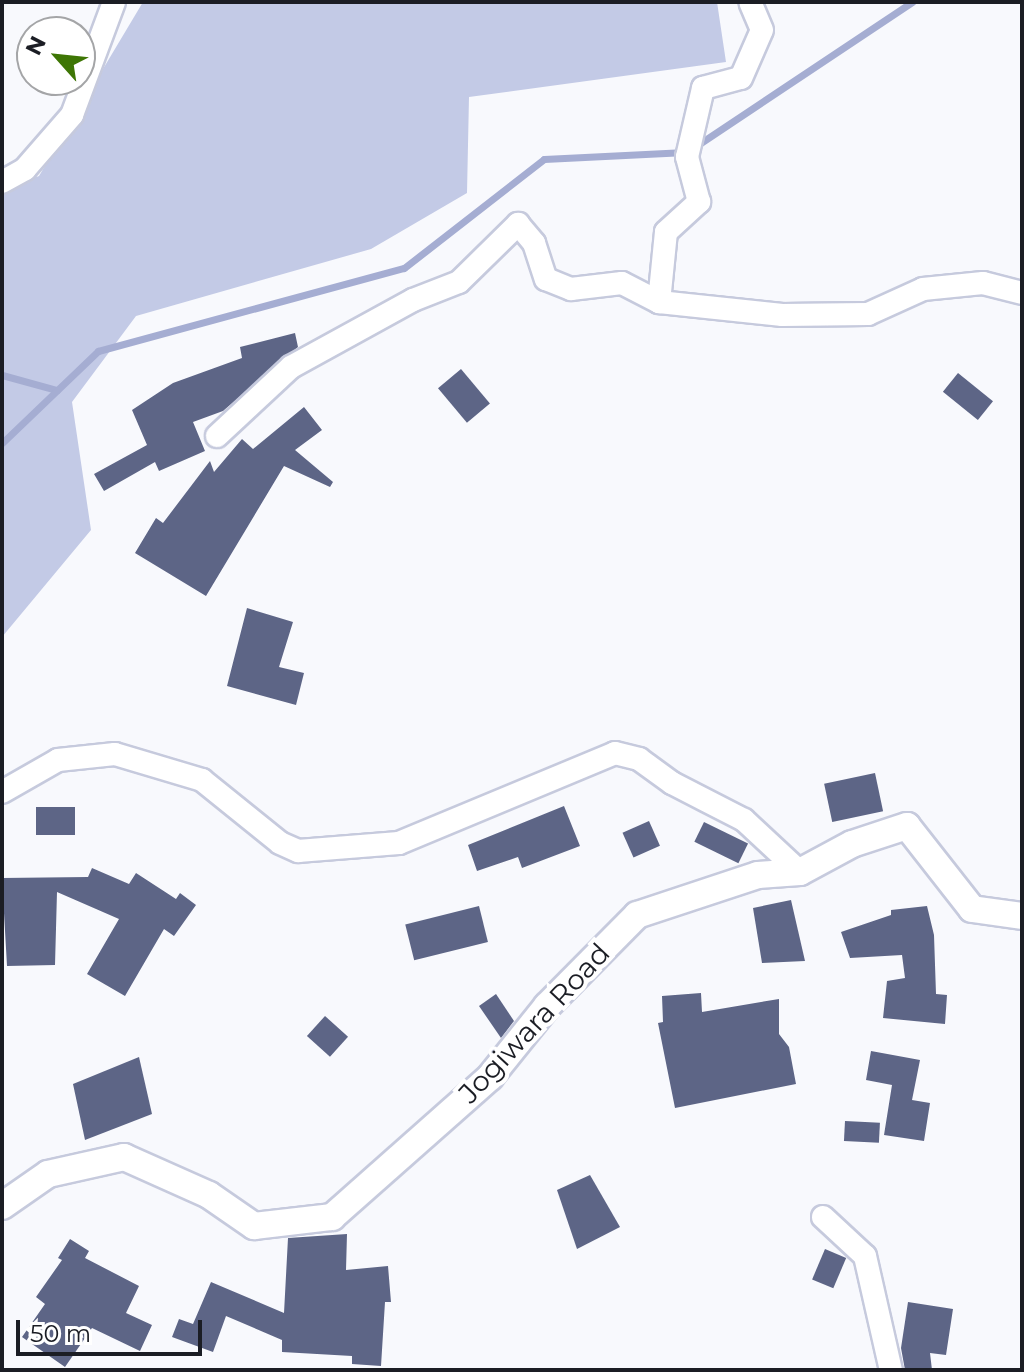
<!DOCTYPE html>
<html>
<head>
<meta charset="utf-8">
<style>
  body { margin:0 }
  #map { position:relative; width:1024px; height:1372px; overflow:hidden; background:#f8f9fd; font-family:Montserrat,sans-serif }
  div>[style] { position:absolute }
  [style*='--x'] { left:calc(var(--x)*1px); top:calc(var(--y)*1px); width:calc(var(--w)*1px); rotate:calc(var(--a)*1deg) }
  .green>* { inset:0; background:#c3cae6 }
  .stream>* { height:7px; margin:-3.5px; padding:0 3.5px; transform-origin:3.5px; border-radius:3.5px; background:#a5add2 }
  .building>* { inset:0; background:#5d6586; transform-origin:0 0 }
  .roads { filter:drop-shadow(2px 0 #c6cadd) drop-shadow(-2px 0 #c6cadd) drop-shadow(0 2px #c6cadd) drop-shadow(0 -2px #c6cadd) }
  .minor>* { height:22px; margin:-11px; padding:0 11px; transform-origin:11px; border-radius:11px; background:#fff }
  .tertiary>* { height:26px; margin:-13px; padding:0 13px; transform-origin:13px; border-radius:13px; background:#fff }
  span { translate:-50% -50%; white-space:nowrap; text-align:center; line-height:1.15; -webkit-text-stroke:8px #fff; paint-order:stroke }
  .street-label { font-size:28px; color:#1b1d24 }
  .frame { position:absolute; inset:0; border:4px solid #1b1d24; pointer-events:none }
  .north { position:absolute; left:16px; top:16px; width:80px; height:80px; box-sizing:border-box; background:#fff; border:2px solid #a4a5a7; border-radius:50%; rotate:297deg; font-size:22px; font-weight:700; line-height:32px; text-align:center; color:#1b1d24 }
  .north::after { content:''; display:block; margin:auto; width:28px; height:36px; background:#3e7605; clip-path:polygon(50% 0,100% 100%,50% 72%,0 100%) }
  .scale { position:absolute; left:16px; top:1320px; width:186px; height:36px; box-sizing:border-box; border:4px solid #1b1d24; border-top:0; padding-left:10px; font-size:24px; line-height:28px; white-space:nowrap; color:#1b1d24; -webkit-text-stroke:6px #fff; paint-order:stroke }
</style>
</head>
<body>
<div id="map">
  <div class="green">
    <div style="clip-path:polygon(143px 2px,717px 2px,726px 62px,469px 97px,467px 193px,371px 249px,136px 316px,72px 402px,91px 530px,2px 637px,2px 190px,39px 176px)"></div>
  </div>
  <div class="stream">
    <div style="--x:696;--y:146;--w:260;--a:-33.7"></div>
    <div style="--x:2;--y:375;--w:57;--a:15.3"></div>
    <div style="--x:2;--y:443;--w:133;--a:-43.8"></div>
    <div style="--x:98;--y:351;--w:317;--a:-15.2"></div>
    <div style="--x:404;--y:268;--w:177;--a:-37.9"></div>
    <div style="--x:544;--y:159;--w:142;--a:-2.8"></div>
  </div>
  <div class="building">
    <div style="clip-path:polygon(295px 333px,298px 347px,223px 411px,193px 422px,205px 451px,159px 471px,155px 462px,104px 491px,94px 474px,147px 445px,132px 410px,173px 383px,242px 358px,240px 347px)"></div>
    <div style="left:461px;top:369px;width:45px;height:30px;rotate:50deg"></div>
    <div style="left:958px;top:373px;width:45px;height:24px;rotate:39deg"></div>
    <div style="clip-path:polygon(304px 407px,322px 430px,295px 450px,333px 482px,330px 487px,284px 466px,206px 596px,135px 553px,156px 518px,163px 523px,210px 461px,214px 472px,242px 439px,253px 449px)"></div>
    <div style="clip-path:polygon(247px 608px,293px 622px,279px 667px,304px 673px,296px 705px,227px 686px)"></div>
    <div style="left:875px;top:773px;width:39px;height:52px;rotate:78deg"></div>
    <div style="clip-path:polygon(564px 806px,580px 846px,522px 868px,518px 857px,477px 871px,468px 845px)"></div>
    <div style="left:36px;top:807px;width:39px;height:28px"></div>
    <div style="left:649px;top:821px;width:27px;height:29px;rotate:66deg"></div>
    <div style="left:704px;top:822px;width:49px;height:22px;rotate:26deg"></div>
    <div style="clip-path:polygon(92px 868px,129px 884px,136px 873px,176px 899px,180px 893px,196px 905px,174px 936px,164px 929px,125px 996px,87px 974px,119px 919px,57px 892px,55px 965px,7px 966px,2px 878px,88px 877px)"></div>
    <div style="clip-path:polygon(791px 900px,805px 961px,762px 963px,753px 908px)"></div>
    <div style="left:479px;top:906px;width:37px;height:76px;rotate:76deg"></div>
    <div style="clip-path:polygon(927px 906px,934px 935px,936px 994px,947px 995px,945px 1024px,883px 1018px,887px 981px,905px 978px,902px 955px,850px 958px,841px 932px,891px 915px,891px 910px)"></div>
    <div style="clip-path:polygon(701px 993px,702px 1012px,779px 999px,779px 1034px,789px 1047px,796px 1084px,675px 1108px,658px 1023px,663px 1022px,662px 996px)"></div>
    <div style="clip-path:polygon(496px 994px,514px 1021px,501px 1038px,479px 1006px)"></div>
    <div style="left:325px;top:1016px;width:31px;height:27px;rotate:42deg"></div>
    <div style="clip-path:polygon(871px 1051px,920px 1060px,912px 1100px,930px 1103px,924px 1141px,884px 1135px,892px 1085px,866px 1080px)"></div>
    <div style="clip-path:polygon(139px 1057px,152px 1114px,85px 1140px,73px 1084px)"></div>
    <div style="left:845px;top:1121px;width:35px;height:20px;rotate:3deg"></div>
    <div style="clip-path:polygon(590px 1175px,620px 1227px,577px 1249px,557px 1190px)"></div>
    <div style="clip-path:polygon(347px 1234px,346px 1270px,388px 1266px,391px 1302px,385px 1302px,381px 1366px,352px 1364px,352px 1356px,282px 1352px,282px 1340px,226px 1316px,213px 1352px,172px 1337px,179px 1319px,193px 1324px,211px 1282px,284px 1313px,288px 1238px)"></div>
    <div style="clip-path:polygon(70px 1239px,89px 1251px,85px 1258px,139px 1286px,126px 1313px,152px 1325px,140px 1351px,92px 1328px,65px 1367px,22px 1337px,45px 1304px,36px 1297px,62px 1260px,58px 1258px)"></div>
    <div style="left:825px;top:1249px;width:23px;height:33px;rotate:23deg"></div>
    <div style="clip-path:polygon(908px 1302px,953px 1309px,946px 1355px,930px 1353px,932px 1370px,905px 1370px,901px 1348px)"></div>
  </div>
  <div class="roads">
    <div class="minor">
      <div style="--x:2;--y:182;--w:26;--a:-29"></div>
      <div style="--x:25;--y:169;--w:72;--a:-49"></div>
      <div style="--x:72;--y:115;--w:121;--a:-69.6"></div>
      <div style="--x:659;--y:302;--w:70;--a:-84.3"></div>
      <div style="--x:666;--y:232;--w:45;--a:-42.3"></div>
      <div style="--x:699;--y:202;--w:47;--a:-104.9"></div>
      <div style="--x:687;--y:157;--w:71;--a:-76.9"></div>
      <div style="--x:703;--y:88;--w:39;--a:-15"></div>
      <div style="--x:741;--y:78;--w:52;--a:-66.4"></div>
      <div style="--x:762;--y:30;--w:30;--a:-113"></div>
      <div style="--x:217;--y:436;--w:101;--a:-43"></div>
      <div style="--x:291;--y:367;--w:139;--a:-28.8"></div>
      <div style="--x:413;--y:300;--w:49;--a:-21.4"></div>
      <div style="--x:459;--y:282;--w:83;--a:-44.5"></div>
      <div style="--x:518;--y:224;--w:25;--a:50"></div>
      <div style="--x:534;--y:243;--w:38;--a:72"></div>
      <div style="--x:546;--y:279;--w:27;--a:22"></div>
      <div style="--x:571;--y:289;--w:51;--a:-6.7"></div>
      <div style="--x:622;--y:283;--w:42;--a:27.2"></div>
      <div style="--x:659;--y:302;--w:124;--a:6"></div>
      <div style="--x:782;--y:315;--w:86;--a:-0.7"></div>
      <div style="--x:868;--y:314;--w:60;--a:-24.4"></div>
      <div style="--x:923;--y:289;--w:60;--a:-5.7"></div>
      <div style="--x:983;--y:283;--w:40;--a:14.4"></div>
      <div style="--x:2;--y:792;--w:64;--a:-29.7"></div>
      <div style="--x:58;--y:760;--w:57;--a:-6"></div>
      <div style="--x:115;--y:754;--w:91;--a:16.6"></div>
      <div style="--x:202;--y:780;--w:100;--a:38.9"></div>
      <div style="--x:280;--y:843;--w:20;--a:24"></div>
      <div style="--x:298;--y:851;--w:101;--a:-4.5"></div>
      <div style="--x:399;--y:843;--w:234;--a:-22.6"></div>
      <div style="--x:615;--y:753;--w:25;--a:14"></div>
      <div style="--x:639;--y:759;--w:41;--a:36"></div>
      <div style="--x:672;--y:783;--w:81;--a:27.2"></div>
      <div style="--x:744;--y:820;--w:76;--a:42.9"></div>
      <div style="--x:823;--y:1217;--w:57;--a:42.9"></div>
      <div style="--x:865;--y:1256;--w:117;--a:77.2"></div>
    </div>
    <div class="tertiary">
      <div style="--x:2;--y:1206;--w:56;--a:-34.8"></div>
      <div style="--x:48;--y:1174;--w:78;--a:-12.6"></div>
      <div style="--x:124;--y:1157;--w:93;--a:24.1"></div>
      <div style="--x:209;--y:1195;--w:55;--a:34.6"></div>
      <div style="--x:254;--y:1226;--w:79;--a:-6.6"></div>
      <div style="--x:332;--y:1217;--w:211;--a:-41.5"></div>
      <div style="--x:490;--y:1077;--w:91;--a:-51.2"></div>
      <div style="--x:547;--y:1006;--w:128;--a:-45.3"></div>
      <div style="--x:637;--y:915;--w:127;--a:-18.3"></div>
      <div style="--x:758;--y:875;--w:42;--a:-4.1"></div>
      <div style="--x:800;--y:872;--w:59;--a:-28.3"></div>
      <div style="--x:852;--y:844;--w:58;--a:-18.1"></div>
      <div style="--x:907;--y:826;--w:105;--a:51.9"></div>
      <div style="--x:972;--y:909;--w:50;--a:8"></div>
    </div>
  </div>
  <div class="street-label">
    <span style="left:534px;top:1023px;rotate:-47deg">Jogiwara Road</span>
  </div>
  <div class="frame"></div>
  <div class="north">N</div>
  <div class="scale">50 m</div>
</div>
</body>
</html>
